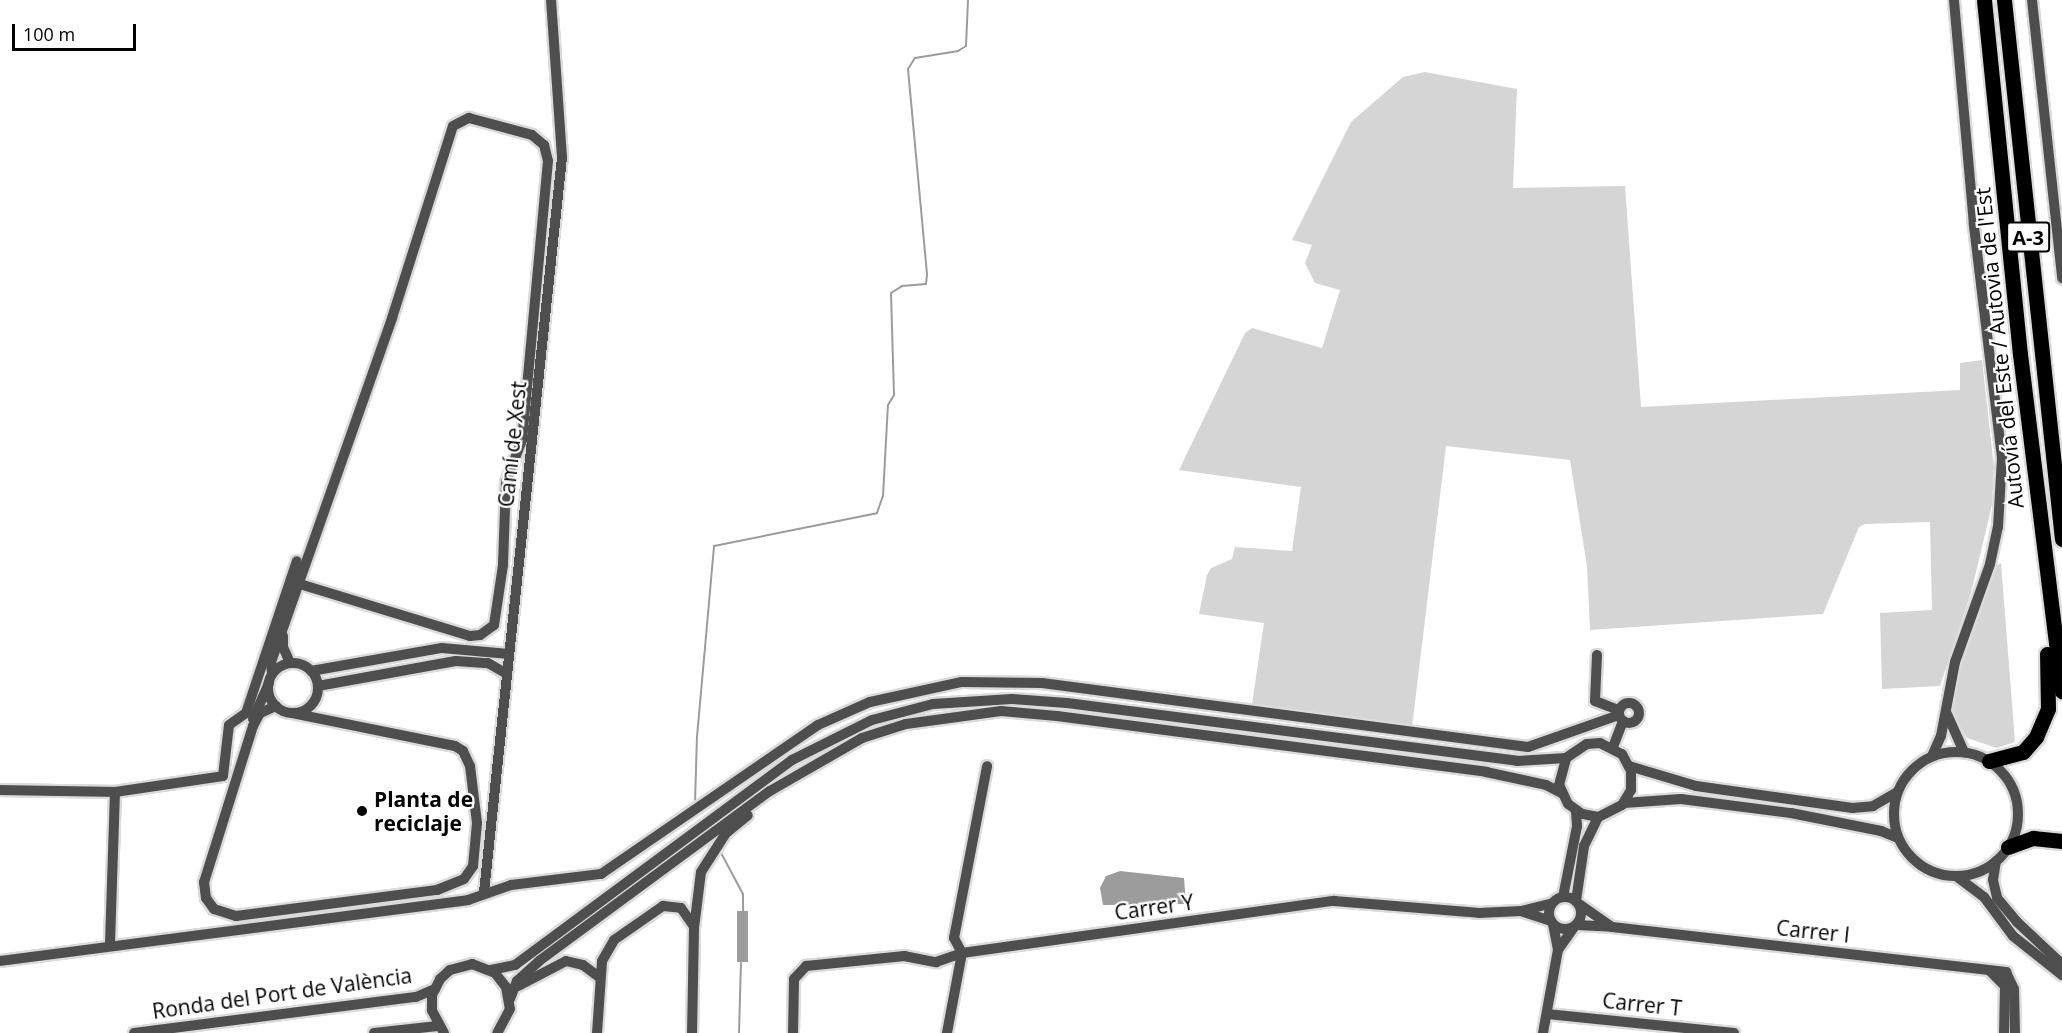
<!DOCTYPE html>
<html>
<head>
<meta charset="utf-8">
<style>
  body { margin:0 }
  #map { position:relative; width:2062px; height:1033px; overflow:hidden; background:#fff; font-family:"Open Sans",sans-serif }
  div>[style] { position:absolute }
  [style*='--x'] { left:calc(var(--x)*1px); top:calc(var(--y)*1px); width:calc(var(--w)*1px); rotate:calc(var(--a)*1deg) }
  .green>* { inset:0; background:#d5d5d5 }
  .water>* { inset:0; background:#9c9c9c; transform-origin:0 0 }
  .stream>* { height:2px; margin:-1px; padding:0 1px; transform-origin:1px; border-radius:1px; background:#9c9c9c }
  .roads { filter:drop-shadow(2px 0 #dbdbdb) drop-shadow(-2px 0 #dbdbdb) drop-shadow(0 2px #dbdbdb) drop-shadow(0 -2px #dbdbdb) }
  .minor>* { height:10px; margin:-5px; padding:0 5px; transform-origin:5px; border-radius:5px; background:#4e4e4e }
  .minor>.ring { margin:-5px; padding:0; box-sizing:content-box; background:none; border:10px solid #4e4e4e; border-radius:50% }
  .highway>* { height:15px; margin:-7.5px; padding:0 7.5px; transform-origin:7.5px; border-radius:7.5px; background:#000 }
  .dots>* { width:16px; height:16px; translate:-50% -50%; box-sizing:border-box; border:3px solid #fff; border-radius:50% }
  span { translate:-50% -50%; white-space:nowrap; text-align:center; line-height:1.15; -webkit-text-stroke:4.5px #fff; paint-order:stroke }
  .shield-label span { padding:2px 4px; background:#fff; border:2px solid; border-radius:4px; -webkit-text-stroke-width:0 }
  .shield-label { font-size:20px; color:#000; font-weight:700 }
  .street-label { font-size:21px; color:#000 }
  .poi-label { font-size:21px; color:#000; font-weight:700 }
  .left { translate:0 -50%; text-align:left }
  .scale { position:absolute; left:12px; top:24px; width:124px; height:27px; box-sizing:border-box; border:3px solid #000; border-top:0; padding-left:8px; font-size:18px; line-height:21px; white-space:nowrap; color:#000; -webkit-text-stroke:4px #fff; paint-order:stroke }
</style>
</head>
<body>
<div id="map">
  <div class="green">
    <div style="clip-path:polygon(1425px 72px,1517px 89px,1513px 188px,1625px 186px,1641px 407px,1960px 390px,1960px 363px,1982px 360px,1994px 467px,1992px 505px,1971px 593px,1940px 686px,1882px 689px,1880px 613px,1932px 610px,1930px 522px,1865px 524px,1859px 527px,1823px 614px,1590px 630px,1587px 566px,1570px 460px,1446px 446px,1412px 727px,1252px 704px,1264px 623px,1199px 614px,1207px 575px,1211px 568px,1232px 559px,1235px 547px,1292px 551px,1301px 487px,1179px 470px,1245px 333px,1252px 328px,1322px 348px,1340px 290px,1315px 283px,1305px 263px,1312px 245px,1292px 240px,1351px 122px,1403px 77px)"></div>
    <div style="clip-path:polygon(2001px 563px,2015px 742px,1997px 748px,1967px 738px,1954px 716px,1953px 701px,1962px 662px,1996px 566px)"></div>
  </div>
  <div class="water">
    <div style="clip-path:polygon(1120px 871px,1184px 878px,1186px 904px,1103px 905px,1100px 888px,1106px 876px)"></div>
    <div style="left:737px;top:911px;width:11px;height:51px"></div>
  </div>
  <div class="stream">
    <div style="--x:695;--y:803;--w:66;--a:-88.3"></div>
    <div style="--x:697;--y:737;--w:192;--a:-84.9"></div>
    <div style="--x:714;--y:546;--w:166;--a:-11.4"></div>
    <div style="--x:877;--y:513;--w:18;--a:-71"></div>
    <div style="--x:883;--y:496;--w:91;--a:-86.9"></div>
    <div style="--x:888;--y:405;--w:12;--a:-59"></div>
    <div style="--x:894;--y:395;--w:102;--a:-91.7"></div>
    <div style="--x:891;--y:293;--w:13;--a:-32"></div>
    <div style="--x:902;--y:286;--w:24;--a:-5"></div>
    <div style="--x:926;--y:284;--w:10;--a:-84"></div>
    <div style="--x:927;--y:274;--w:206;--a:-95.3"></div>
    <div style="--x:908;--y:69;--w:13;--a:-58"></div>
    <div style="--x:915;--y:58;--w:44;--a:-9.2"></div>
    <div style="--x:958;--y:51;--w:9;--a:-32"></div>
    <div style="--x:966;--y:46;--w:46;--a:-87.5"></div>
    <div style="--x:720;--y:851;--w:49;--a:61.9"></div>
    <div style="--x:743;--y:894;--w:17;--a:90"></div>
    <div style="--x:739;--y:1033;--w:70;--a:-88.4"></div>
  </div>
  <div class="roads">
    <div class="minor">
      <div style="--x:2032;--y:0;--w:280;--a:83.8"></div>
      <div style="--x:283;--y:636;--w:11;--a:90"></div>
      <div style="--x:283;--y:647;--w:17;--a:66"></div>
      <div style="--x:1597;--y:655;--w:46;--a:92.5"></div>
      <div style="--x:1595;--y:701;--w:26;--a:21"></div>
      <div class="ring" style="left:268px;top:663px;width:40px;height:40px"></div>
      <div style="--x:311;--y:671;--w:133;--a:-10"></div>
      <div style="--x:442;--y:648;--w:67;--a:5.1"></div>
      <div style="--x:272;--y:674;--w:12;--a:-95"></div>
      <div style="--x:271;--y:662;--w:365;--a:-70.6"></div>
      <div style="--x:392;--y:318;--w:201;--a:-72.4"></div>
      <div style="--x:453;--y:126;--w:18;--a:-27"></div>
      <div style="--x:469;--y:118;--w:65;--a:15.1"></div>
      <div style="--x:532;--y:135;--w:16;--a:40"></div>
      <div style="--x:544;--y:145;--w:16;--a:76"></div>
      <div style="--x:548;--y:161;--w:280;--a:95.3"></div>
      <div style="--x:522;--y:440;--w:45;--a:110.9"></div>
      <div style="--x:506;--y:482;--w:83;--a:92.1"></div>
      <div style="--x:503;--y:565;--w:61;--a:98.5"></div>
      <div style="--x:494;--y:625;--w:17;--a:144"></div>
      <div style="--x:480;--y:635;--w:10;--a:174"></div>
      <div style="--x:470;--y:636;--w:178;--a:-163"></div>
      <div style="--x:318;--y:686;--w:140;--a:-10.3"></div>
      <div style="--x:456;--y:661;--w:32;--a:4"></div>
      <div style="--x:488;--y:663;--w:22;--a:30"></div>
      <div class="ring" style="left:1619px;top:703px;width:10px;height:10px"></div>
      <div style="--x:276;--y:706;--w:17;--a:156"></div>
      <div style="--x:260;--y:713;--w:15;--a:118"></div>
      <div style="--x:253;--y:726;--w:164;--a:107.4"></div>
      <div style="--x:204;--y:882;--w:16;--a:83"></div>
      <div style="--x:206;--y:898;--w:14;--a:54"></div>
      <div style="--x:214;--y:909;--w:23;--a:18"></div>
      <div style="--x:236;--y:916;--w:203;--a:-7.4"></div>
      <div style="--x:437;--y:890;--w:29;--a:-22"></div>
      <div style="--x:464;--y:879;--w:16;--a:-55"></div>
      <div style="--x:473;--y:866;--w:43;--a:-84.7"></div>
      <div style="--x:477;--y:823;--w:57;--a:-97"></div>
      <div style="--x:470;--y:766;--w:17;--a:-115"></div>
      <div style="--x:463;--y:751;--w:9;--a:-148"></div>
      <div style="--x:455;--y:746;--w:166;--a:-168.6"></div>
      <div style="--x:1947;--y:714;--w:42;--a:65.9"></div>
      <div style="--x:253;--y:719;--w:39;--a:-66"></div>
      <div style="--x:1613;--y:747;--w:28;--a:-69"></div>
      <div class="ring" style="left:1894px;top:752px;width:114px;height:114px"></div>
      <div style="--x:1932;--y:756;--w:22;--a:-66"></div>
      <div style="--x:1941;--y:736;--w:75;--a:-79.3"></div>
      <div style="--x:1955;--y:662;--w:104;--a:-70.3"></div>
      <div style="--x:1990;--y:564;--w:38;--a:-78"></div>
      <div style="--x:1998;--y:527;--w:69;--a:-86.7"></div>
      <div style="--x:2002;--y:458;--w:235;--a:-96.9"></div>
      <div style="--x:1974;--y:225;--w:226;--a:-95.1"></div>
      <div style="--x:1629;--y:766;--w:70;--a:16.6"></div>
      <div style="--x:1696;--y:786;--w:158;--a:8"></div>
      <div style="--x:1852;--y:808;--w:21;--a:-5"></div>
      <div style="--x:1873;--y:806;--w:28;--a:-30"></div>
      <div style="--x:0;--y:790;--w:115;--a:1"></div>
      <div style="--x:115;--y:792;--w:153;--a:91.9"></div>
      <div style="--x:115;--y:792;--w:109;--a:-8.4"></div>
      <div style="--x:223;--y:776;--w:51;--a:-83.3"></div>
      <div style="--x:229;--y:725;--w:21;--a:-35"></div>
      <div style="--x:246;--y:713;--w:160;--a:-71.5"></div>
      <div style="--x:1624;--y:803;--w:57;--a:-4"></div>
      <div style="--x:1681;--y:799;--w:111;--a:7.3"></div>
      <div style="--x:1791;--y:813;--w:92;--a:11.3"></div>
      <div style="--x:1881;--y:831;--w:18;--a:22"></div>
      <div style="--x:1996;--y:861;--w:19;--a:99"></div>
      <div style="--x:1993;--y:880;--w:18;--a:77"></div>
      <div style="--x:1997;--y:898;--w:31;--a:50"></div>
      <div style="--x:2017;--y:922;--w:62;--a:43"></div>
      <div style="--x:1956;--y:876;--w:35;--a:37"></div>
      <div style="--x:1984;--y:897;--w:49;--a:53.4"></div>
      <div style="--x:2013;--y:936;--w:63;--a:38.5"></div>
      <div style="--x:484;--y:892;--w:739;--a:-83.94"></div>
      <div style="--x:562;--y:157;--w:157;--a:-94"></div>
      <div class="ring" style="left:1549px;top:897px;width:22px;height:22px"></div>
      <div style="--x:1563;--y:897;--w:72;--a:-78.8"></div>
      <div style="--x:1577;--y:826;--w:16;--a:-94"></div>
      <div style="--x:1576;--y:901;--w:56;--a:-81.7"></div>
      <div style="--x:1584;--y:846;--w:32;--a:-64"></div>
      <div style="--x:1551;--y:921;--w:32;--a:-162"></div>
      <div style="--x:1521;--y:911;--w:32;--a:-14"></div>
      <div style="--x:1553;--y:924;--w:26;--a:79"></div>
      <div style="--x:1558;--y:950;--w:28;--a:-55"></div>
      <div style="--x:1577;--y:925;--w:35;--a:3"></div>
      <div style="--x:1612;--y:927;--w:40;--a:-145.1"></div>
      <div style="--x:1612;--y:927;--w:397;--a:6.5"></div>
      <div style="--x:2006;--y:972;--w:19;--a:65"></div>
      <div style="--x:2014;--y:989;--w:44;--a:88.7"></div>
      <div style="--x:962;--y:953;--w:17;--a:-118"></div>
      <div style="--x:954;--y:938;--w:175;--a:-79.1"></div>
      <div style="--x:0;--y:961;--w:472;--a:-7.4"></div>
      <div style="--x:468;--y:900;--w:46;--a:-19.2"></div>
      <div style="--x:511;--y:885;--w:91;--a:-7"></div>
      <div style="--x:601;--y:874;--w:263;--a:-34.5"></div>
      <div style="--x:818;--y:725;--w:57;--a:-23.9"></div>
      <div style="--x:870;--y:702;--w:94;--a:-12.3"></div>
      <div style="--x:962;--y:682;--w:80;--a:0.7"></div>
      <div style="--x:1042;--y:683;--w:490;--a:7.5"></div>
      <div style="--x:1528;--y:747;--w:96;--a:-19.4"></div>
      <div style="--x:491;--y:970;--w:25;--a:-12"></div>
      <div style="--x:515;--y:965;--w:345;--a:-36.5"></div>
      <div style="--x:792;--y:760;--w:89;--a:-26.6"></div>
      <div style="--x:872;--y:720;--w:63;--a:-14.7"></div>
      <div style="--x:933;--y:704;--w:79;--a:-3.6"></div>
      <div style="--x:1012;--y:699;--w:55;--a:4.2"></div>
      <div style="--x:1067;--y:703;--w:454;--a:7.3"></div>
      <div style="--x:1517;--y:761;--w:49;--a:-3.5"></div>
      <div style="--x:1566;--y:758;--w:25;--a:-34"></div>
      <div style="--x:1587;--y:744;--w:13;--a:-4"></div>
      <div style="--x:1600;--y:743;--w:25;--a:27"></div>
      <div style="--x:1622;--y:754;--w:19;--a:62"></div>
      <div style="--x:1631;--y:771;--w:19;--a:90"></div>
      <div style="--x:1631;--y:790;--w:17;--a:121"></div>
      <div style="--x:1622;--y:805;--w:27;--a:153"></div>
      <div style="--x:1598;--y:817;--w:16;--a:-169"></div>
      <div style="--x:1582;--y:814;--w:17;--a:-144"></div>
      <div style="--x:1568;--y:804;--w:21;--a:-115"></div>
      <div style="--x:1559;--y:785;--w:28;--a:-75"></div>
      <div style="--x:1990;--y:971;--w:21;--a:45"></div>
      <div style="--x:2005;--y:986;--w:47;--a:91.2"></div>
      <div style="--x:518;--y:986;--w:54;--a:-27.5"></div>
      <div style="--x:566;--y:961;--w:17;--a:13"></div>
      <div style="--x:583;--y:965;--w:20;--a:37"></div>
      <div style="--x:510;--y:999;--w:19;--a:-69"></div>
      <div style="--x:517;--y:981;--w:30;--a:-42"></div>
      <div style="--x:539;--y:961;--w:287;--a:-36.4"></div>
      <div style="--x:770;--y:791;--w:106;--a:-29.9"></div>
      <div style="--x:862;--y:738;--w:46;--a:-17.7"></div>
      <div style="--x:906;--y:724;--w:96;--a:-7.8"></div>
      <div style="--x:1001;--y:711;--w:56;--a:5.1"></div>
      <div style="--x:1057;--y:716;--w:433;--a:7.4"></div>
      <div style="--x:1486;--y:772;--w:61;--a:12.2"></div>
      <div style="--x:1546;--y:785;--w:18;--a:27"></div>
      <div style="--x:1547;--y:1014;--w:188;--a:5.8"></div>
      <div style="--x:134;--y:1033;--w:284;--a:-7.3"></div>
      <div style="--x:416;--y:997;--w:21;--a:-23"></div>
      <div style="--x:374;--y:1033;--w:64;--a:-6.2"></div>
      <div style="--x:444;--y:1033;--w:26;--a:-118"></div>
      <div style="--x:432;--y:1010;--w:15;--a:-90"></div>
      <div style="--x:432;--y:995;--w:18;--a:-63"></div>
      <div style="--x:440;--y:979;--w:13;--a:-42"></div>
      <div style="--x:450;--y:970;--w:23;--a:-15"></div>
      <div style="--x:472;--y:964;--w:25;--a:21"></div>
      <div style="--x:495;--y:973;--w:18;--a:52"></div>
      <div style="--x:506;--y:987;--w:22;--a:80"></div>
      <div style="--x:510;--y:1009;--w:27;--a:118"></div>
      <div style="--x:597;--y:1033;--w:72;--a:-86"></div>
      <div style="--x:602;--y:961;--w:24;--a:-60"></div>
      <div style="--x:614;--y:940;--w:60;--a:-34.8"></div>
      <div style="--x:663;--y:906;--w:18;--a:6"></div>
      <div style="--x:681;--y:908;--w:21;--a:55"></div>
      <div style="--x:692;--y:1033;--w:105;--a:-88.9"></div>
      <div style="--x:694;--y:928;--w:56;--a:-82.9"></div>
      <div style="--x:701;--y:872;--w:46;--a:-57.3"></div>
      <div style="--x:726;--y:833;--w:28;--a:-39"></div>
      <div style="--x:793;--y:1033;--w:54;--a:-88.9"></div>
      <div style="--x:794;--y:979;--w:18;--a:-47"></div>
      <div style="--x:806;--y:966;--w:99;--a:-5.8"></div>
      <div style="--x:904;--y:956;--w:33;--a:11"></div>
      <div style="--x:936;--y:962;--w:28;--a:-19"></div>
      <div style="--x:962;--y:953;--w:376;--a:-8"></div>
      <div style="--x:1334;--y:901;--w:145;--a:4.7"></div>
      <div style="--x:1479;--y:913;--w:42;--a:-2.7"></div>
      <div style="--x:947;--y:1033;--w:81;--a:-79.4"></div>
      <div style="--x:1543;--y:1033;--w:84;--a:-79.8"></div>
    </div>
    <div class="highway">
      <div style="--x:1984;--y:0;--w:356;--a:84.2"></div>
      <div style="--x:2020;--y:354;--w:340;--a:82.9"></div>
      <div style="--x:2004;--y:0;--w:542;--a:83.86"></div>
      <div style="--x:1989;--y:761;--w:35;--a:-15"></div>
      <div style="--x:2023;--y:752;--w:20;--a:-49"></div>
      <div style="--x:2036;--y:737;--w:30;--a:-67"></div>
      <div style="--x:2048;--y:709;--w:55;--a:-91"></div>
      <div style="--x:2008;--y:847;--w:27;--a:-20"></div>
      <div style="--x:2033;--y:838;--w:29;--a:6"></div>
    </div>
  </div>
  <div class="dots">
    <div style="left:362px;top:811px;background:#000"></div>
  </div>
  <div class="shield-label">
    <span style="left:2028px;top:237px">A-3</span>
  </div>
  <div class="street-label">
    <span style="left:1999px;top:348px;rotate:-96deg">Autovía del Este / Autovia de l'Est</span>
    <span style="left:512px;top:444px;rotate:-84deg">Camí de Xest</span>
    <span style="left:1154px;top:907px;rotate:-8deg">Carrer Y</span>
    <span style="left:1813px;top:931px;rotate:6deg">Carrer I</span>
    <span style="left:282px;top:993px;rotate:-8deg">Ronda del Port de València</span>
    <span style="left:1642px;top:1004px;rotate:6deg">Carrer T</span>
  </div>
  <div class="poi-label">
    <span class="left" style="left:374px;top:811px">Planta de<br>reciclaje</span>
  </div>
  <div class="scale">100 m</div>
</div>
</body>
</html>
